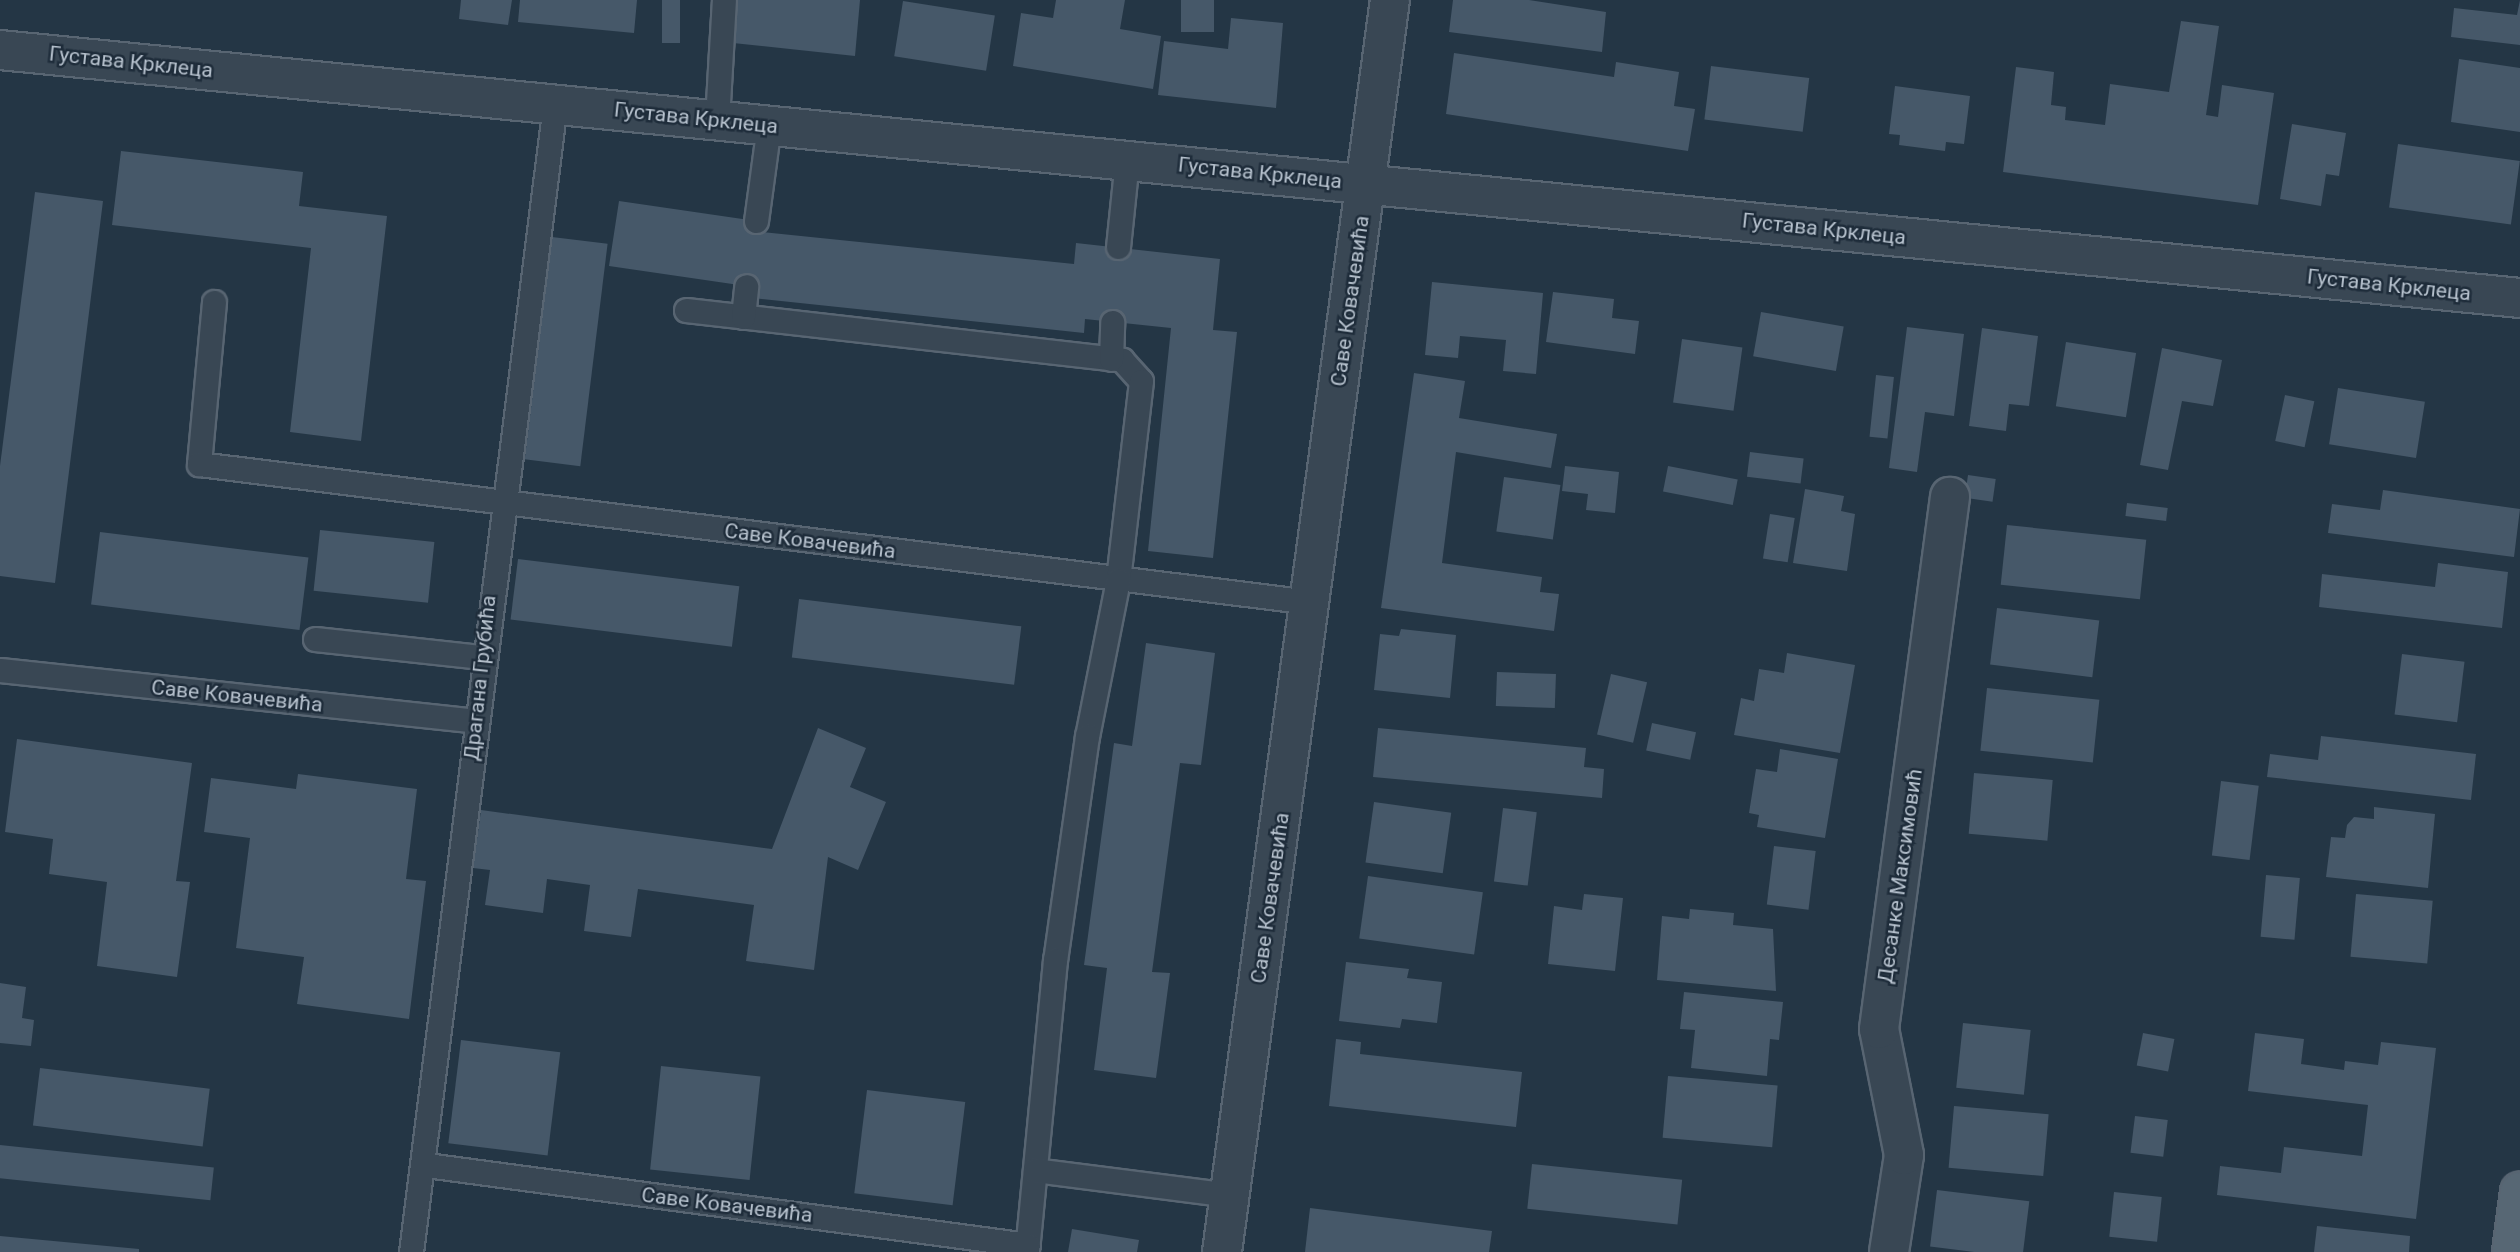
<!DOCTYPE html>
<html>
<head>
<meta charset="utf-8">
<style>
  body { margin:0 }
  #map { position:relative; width:2520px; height:1252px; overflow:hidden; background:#243645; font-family:Roboto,sans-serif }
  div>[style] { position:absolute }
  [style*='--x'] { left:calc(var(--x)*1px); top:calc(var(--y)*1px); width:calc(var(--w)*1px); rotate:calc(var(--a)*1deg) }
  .building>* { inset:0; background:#465869; transform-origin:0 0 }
  .roads { filter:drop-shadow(2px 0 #586572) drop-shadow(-2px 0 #586572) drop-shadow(0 2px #586572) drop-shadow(0 -2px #586572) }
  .lane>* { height:23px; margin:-11.5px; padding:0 11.5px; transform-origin:11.5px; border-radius:11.5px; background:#394754 }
  .street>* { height:38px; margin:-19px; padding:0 19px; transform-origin:19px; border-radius:19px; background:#394754 }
  .primary>* { height:38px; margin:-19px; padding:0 19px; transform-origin:19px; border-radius:19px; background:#576774 }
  span { translate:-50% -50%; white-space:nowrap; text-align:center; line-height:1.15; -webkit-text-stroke:5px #1e2c3a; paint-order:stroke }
  .street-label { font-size:21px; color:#b7c2ce }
</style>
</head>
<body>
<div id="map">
  <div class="building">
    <div style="clip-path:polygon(461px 0,512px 0,508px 25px,459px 19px)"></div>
    <div style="clip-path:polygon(520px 0,637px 0,634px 33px,518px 22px)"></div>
    <div style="left:662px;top:0;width:18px;height:43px"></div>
    <div style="clip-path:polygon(737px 0,860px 0,855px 56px,733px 43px)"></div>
    <div style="clip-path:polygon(1056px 0,1125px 0,1120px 29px,1161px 36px,1153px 89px,1013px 66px,1021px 13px,1053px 18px)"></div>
    <div style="left:1181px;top:0;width:33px;height:32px"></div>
    <div style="clip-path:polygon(1453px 0,1529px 0,1606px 12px,1602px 52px,1449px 32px)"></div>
    <div style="clip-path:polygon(2520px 0,2520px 45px,2451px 37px,2454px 8px,2517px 15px)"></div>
    <div style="left:903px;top:1px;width:93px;height:56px;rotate:9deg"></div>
    <div style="clip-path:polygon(1231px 18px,1283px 23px,1276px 108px,1158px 95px,1164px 41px,1228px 49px)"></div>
    <div style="clip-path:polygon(2181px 21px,2219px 26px,2206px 115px,2218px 117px,2222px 85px,2274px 93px,2258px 205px,2003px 172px,2016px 67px,2054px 72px,2051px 105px,2066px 107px,2065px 120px,2105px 125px,2110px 84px,2169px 92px)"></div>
    <div style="clip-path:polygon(1454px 53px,1614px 77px,1616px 62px,1679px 72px,1674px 106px,1695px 109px,1688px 151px,1446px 114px)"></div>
    <div style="clip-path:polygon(2459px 59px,2520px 68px,2520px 132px,2451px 122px)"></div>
    <div style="left:1711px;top:66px;width:99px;height:54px;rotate:7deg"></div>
    <div style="clip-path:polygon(1895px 86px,1970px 96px,1964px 144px,1946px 142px,1945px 151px,1899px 145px,1900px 135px,1889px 134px)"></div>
    <div style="clip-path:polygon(2292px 124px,2346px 133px,2339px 176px,2326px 174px,2321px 206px,2280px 199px)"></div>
    <div style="left:2398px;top:144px;width:123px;height:64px;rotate:8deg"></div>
    <div style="clip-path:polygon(121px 151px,303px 172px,299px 206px,387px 216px,361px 441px,290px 432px,311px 248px,112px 225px)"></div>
    <div style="clip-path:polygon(35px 192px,103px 201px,55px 583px,0 576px,0 466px)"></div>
    <div style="clip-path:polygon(619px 201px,763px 222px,761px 232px,1074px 264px,1076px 243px,1220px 259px,1213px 330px,1237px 332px,1213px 558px,1148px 551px,1171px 328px,1085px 319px,1084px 333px,753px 298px,746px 286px,609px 266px)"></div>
    <div style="left:552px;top:237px;width:56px;height:224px;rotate:7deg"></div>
    <div style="clip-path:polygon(1432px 282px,1543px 293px,1536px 374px,1503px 371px,1506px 340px,1460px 336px,1458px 358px,1425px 355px)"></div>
    <div style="clip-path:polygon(1553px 292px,1614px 299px,1612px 318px,1639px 321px,1635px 354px,1546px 342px)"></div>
    <div style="left:1761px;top:312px;width:84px;height:45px;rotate:10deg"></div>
    <div style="clip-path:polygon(1907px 327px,1964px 334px,1954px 416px,1925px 412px,1917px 472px,1889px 468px)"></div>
    <div style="clip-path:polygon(1982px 328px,2038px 336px,2029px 406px,2009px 404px,2006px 431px,1969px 426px)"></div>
    <div style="left:1682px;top:339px;width:61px;height:64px;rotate:8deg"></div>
    <div style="left:2066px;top:342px;width:71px;height:65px;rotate:9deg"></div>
    <div style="clip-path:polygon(2162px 348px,2222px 360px,2213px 406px,2182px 401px,2168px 470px,2140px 465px)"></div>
    <div style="clip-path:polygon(1414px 373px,1465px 381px,1459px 418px,1557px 434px,1551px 468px,1456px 452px,1442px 563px,1542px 577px,1540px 592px,1559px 594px,1554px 631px,1381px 608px)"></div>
    <div style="left:1876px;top:375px;width:18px;height:62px;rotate:6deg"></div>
    <div style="left:2338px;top:388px;width:88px;height:57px;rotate:9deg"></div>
    <div style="left:2285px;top:395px;width:30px;height:47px;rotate:12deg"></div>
    <div style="left:1750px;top:452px;width:54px;height:25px;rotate:7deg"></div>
    <div style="clip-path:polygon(1565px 466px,1619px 472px,1615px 513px,1586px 510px,1588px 494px,1562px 491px)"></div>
    <div style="left:1668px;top:466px;width:71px;height:26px;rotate:11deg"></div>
    <div style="left:1968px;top:475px;width:28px;height:23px;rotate:8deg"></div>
    <div style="left:1504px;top:477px;width:57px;height:55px;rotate:8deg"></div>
    <div style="clip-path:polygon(1805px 489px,1844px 496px,1841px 511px,1855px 514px,1847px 571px,1793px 563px)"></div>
    <div style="clip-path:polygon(2383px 490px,2520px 509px,2514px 557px,2328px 533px,2332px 504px,2380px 510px)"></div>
    <div style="left:2127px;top:503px;width:41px;height:13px;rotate:7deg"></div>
    <div style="left:1770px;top:514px;width:25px;height:45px;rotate:9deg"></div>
    <div style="left:2007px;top:525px;width:140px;height:60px;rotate:6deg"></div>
    <div style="left:320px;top:530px;width:115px;height:61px;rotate:6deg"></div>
    <div style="left:100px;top:532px;width:210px;height:73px;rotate:7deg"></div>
    <div style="left:518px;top:559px;width:223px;height:61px;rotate:7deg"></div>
    <div style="clip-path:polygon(2438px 563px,2508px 572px,2502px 628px,2319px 607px,2322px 574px,2435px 587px)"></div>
    <div style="left:799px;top:599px;width:224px;height:59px;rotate:7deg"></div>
    <div style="left:1997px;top:608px;width:103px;height:57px;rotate:7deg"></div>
    <div style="clip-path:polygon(1401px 629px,1456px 635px,1450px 698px,1374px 690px,1380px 634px,1399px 636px)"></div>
    <div style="clip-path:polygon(1146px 643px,1215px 653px,1201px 765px,1180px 763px,1152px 972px,1170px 973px,1156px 1078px,1094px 1070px,1107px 968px,1084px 965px,1114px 743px,1132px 746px)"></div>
    <div style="clip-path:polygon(1787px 653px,1855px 665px,1840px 753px,1734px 735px,1741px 698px,1754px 701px,1759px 669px,1784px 673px)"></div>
    <div style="left:2402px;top:654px;width:63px;height:61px;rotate:7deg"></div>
    <div style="left:1497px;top:672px;width:59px;height:34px;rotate:2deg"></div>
    <div style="left:1611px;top:674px;width:37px;height:62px;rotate:13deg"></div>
    <div style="left:1987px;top:688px;width:113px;height:63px;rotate:6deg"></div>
    <div style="left:1652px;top:723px;width:45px;height:28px;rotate:12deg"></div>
    <div style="clip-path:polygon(818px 728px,866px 748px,850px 787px,886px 802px,858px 870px,828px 857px,814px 970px,746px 961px,754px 905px,638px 889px,631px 937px,584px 931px,590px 885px,547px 879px,543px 913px,485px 905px,490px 870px,473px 868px,481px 810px,772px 849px)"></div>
    <div style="clip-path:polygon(1378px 728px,1586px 748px,1584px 767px,1604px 769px,1602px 798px,1373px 777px)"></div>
    <div style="clip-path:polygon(2321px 736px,2476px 754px,2471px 800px,2267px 777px,2270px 754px,2318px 760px)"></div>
    <div style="clip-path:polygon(17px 739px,192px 763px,176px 881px,190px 882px,177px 977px,97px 966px,107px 882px,49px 874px,53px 839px,5px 832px)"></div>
    <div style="clip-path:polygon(1780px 749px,1838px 759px,1825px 838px,1757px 827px,1759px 815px,1749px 813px,1756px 769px,1777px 772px)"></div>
    <div style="left:1974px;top:773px;width:79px;height:61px;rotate:5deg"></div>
    <div style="clip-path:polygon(298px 774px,417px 789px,406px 879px,426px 881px,409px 1019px,297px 1004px,304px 957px,236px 948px,250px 838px,204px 832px,211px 778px,296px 789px)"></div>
    <div style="left:2221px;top:781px;width:38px;height:75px;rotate:7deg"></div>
    <div style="left:1374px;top:802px;width:78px;height:61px;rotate:8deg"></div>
    <div style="clip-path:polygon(2374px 807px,2435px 814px,2428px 888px,2326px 877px,2331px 837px,2345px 838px,2347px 825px,2354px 817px,2374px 819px)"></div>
    <div style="left:1503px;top:808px;width:34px;height:74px;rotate:7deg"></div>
    <div style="left:1774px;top:846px;width:42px;height:59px;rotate:7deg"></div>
    <div style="left:2266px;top:875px;width:34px;height:62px;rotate:5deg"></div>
    <div style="left:1368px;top:876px;width:116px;height:63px;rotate:8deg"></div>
    <div style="clip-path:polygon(1584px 894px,1623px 898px,1615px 971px,1548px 964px,1554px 906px,1582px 910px)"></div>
    <div style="left:2356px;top:894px;width:77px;height:63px;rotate:5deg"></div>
    <div style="clip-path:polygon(1690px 909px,1734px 913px,1733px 925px,1773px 929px,1776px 991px,1657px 980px,1662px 916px,1689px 919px)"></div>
    <div style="clip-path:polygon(1346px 962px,1409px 969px,1407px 978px,1442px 982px,1437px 1023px,1402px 1019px,1400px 1028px,1339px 1021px)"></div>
    <div style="clip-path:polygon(0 983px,26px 987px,22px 1018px,34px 1020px,31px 1046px,0 1043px)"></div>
    <div style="clip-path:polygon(1684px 992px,1783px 1002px,1779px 1040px,1770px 1039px,1767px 1076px,1691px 1068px,1695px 1030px,1680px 1029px)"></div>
    <div style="left:1963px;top:1023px;width:68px;height:65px;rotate:6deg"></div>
    <div style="left:2143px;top:1033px;width:32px;height:33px;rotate:11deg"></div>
    <div style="clip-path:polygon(2255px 1033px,2304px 1039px,2301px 1064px,2344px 1070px,2345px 1061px,2378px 1065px,2381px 1042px,2436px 1048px,2416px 1219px,2217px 1195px,2220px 1166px,2281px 1173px,2284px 1147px,2362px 1156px,2368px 1105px,2248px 1091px)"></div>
    <div style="clip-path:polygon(1336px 1039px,1361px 1042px,1360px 1054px,1522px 1072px,1516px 1127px,1329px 1106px)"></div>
    <div style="left:461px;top:1040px;width:100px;height:104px;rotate:7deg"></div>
    <div style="left:661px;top:1066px;width:100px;height:104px;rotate:6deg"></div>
    <div style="left:40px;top:1068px;width:171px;height:58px;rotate:7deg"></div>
    <div style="left:1668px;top:1076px;width:110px;height:62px;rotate:5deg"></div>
    <div style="left:867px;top:1090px;width:99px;height:104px;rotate:7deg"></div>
    <div style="left:1954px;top:1106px;width:95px;height:62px;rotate:5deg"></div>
    <div style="left:2135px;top:1116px;width:33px;height:37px;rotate:7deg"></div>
    <div style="left:0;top:1145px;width:215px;height:33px;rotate:6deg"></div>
    <div style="left:1532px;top:1164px;width:151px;height:45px;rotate:6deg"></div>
    <div style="left:1937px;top:1190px;width:93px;height:57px;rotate:7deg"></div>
    <div style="left:2114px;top:1192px;width:48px;height:45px;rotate:6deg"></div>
    <div style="clip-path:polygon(1310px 1208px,1492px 1231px,1489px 1252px,1305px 1252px)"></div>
    <div style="clip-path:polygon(2317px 1226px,2410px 1236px,2409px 1252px,2314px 1252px)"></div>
    <div style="clip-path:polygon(1072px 1229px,1139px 1240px,1137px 1252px,1068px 1252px)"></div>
    <div style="clip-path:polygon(0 1236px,139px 1249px,139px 1252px,0 1252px)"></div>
  </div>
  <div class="roads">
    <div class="lane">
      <div style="--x:717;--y:120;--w:120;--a:-86.7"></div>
      <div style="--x:756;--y:221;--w:97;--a:-82.3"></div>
      <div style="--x:1118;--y:247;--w:87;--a:-84.1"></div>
      <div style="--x:214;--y:302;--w:163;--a:95.3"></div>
      <div style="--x:199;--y:464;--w:1120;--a:7.08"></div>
      <div style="--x:686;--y:310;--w:439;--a:6.5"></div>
      <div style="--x:1122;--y:360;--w:28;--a:48"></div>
      <div style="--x:1141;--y:381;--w:200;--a:96.6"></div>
      <div style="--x:1118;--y:580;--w:159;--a:101.2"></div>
      <div style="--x:1087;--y:736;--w:226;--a:98.1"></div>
      <div style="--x:1055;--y:960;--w:293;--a:95.5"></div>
      <div style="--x:743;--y:317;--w:31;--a:-84"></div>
      <div style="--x:1111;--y:359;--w:37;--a:-88"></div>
      <div style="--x:315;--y:639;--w:168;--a:6.2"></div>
      <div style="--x:0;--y:670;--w:477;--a:6.1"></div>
      <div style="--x:426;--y:1165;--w:607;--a:7.57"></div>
      <div style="--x:1035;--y:1170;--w:197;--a:7.3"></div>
      <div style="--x:411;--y:1252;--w:1157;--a:-82.85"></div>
    </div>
    <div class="street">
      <div style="--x:0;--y:50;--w:2532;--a:5.62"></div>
      <div style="--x:1222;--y:1252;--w:1263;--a:-82.36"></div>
      <div style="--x:1889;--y:1252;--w:98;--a:-81.2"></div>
      <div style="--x:1904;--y:1155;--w:128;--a:-101.2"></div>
      <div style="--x:1879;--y:1029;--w:537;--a:-82.4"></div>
    </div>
    <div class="primary">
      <div style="--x:2512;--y:1252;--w:61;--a:-82.4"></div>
    </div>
  </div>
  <div class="street-label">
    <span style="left:131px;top:62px;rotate:6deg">Густава Крклеца</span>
    <span style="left:696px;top:118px;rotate:6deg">Густава Крклеца</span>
    <span style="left:1260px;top:173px;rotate:6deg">Густава Крклеца</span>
    <span style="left:1824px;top:229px;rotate:6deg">Густава Крклеца</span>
    <span style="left:2389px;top:285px;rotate:6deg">Густава Крклеца</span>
    <span style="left:1350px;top:301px;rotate:-82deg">Саве Ковачевића</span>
    <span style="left:810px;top:541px;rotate:7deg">Саве Ковачевића</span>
    <span style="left:480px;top:678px;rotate:-84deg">Драгана Грубића</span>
    <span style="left:237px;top:696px;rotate:6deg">Саве Ковачевића</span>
    <span style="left:1900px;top:876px;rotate:-82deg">Десанке Максимовић</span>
    <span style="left:1270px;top:898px;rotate:-82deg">Саве Ковачевића</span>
    <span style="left:727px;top:1205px;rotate:7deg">Саве Ковачевића</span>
  </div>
</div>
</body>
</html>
